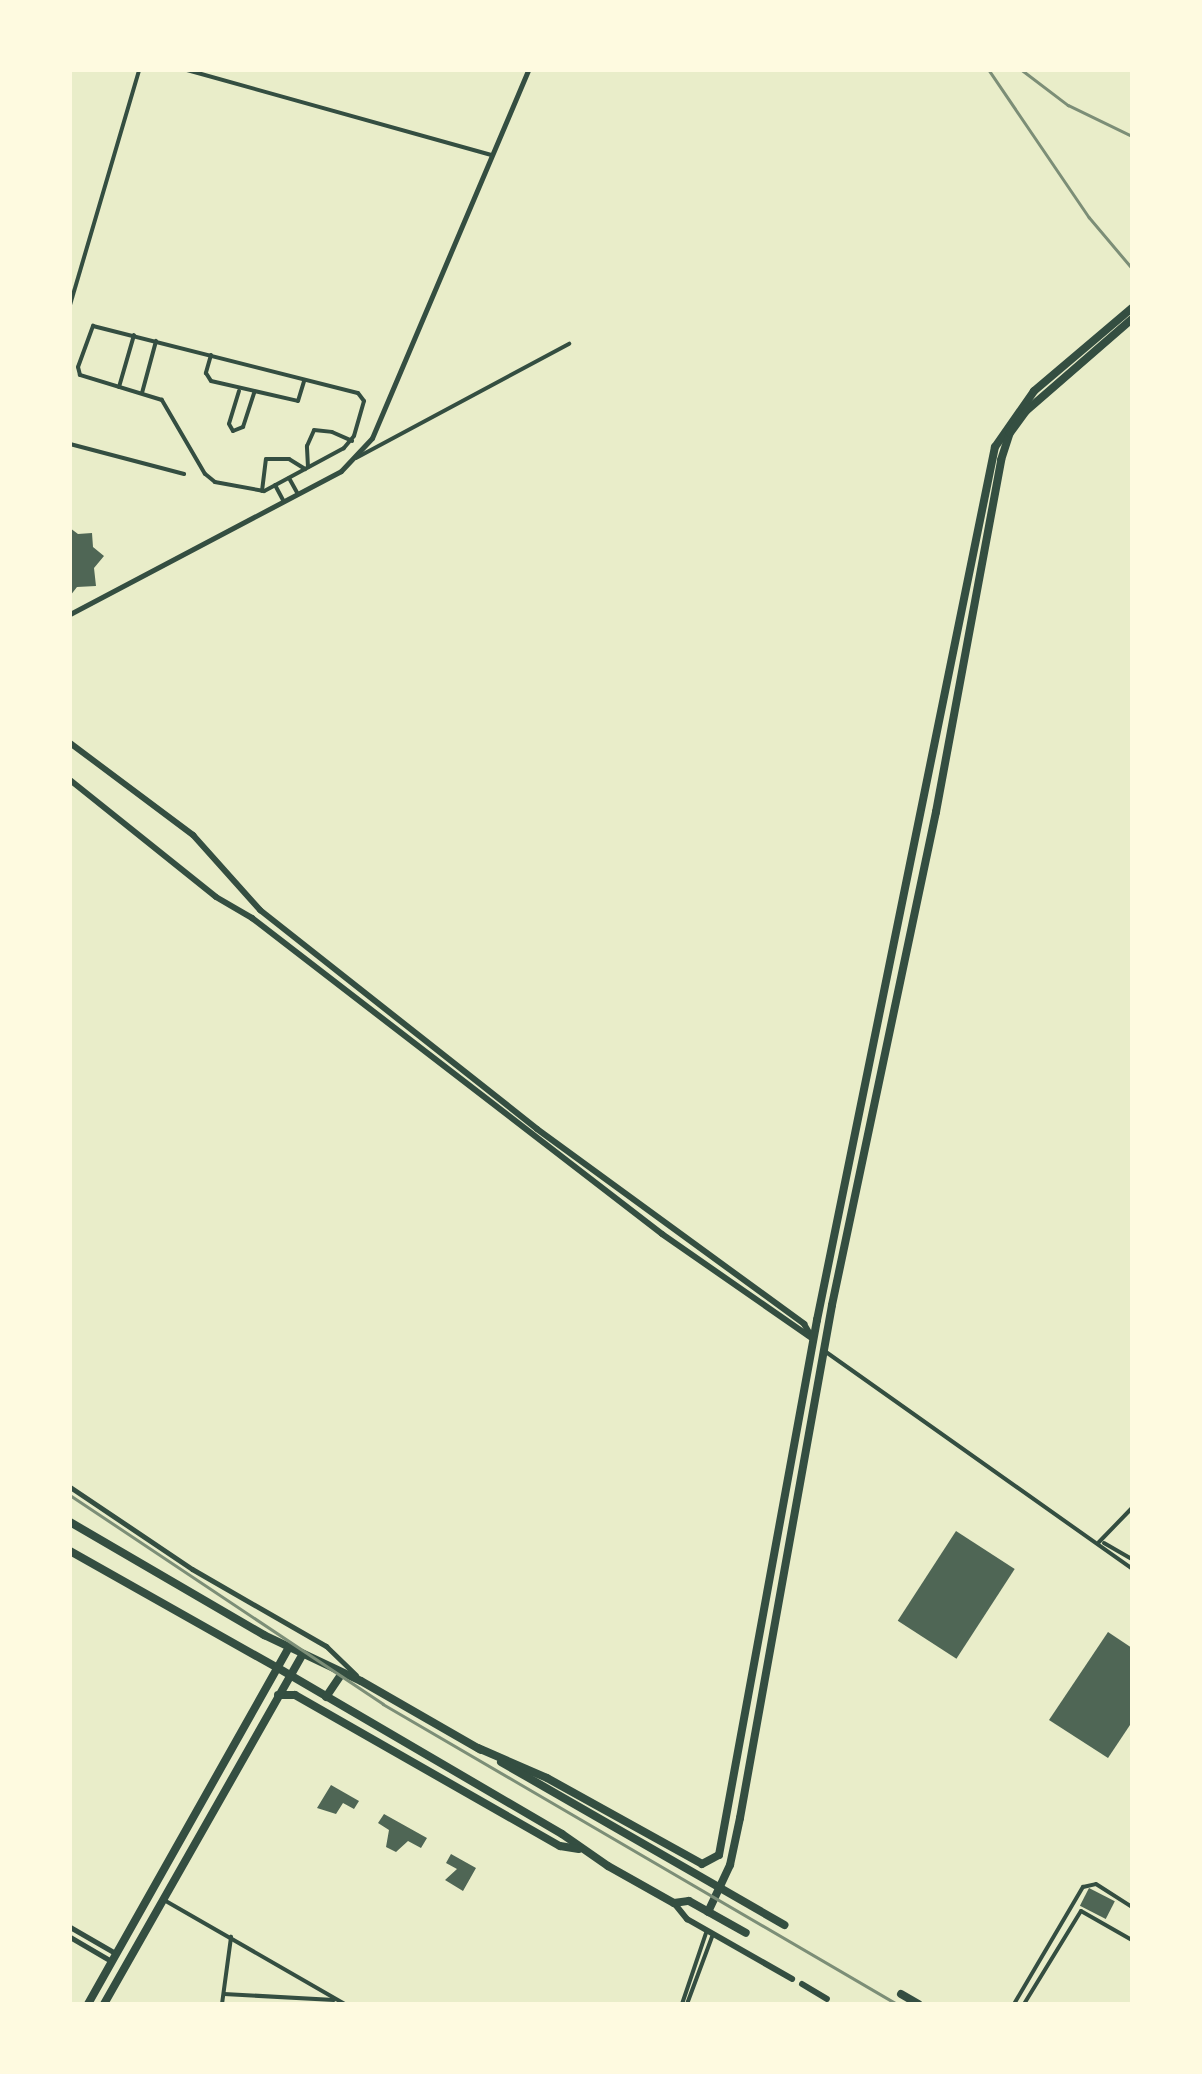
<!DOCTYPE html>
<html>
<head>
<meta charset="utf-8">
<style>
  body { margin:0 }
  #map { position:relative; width:1202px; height:2074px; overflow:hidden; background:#e9edc9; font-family:Karla,sans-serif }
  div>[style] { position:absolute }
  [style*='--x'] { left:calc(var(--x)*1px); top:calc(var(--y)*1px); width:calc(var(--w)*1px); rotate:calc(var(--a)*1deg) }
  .building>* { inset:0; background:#4f6655; transform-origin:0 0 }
  .minor>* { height:4px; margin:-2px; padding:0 2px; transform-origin:2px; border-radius:2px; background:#344e41 }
  .tertiary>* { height:5px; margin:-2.5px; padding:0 2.5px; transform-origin:2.5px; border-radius:2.5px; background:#344e41 }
  .secondary>* { height:6px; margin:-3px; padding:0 3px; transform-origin:3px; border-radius:3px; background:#344e41 }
  .trunk>* { height:8px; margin:-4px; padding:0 4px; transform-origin:4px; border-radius:4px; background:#344e41 }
  .rail>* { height:2.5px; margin:-1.25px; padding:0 1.25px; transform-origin:1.25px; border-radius:1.25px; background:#7c8e77 }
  span { translate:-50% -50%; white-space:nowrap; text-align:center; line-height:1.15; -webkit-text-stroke:8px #fefae0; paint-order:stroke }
  .frame { position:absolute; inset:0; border:72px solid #fefae0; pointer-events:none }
</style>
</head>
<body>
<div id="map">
  <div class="building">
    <div style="clip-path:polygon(70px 528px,78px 534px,92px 533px,93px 547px,104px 556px,94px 568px,96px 586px,77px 587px,70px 596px)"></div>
    <div style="left:956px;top:1531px;width:70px;height:107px;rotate:33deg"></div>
    <div style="clip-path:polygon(1108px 1632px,1132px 1648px,1132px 1722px,1108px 1758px,1049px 1720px)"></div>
    <div style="clip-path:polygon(331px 1785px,359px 1801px,354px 1809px,343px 1803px,336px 1814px,317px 1808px)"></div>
    <div style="clip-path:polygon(384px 1814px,427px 1838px,421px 1848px,408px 1841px,396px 1852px,386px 1847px,389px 1830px,378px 1823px)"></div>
    <div style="clip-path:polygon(451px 1854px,476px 1868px,463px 1891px,445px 1880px,457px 1869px,446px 1863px)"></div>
    <div style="left:1089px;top:1888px;width:29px;height:20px;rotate:27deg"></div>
  </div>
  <div class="minor">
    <div style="--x:187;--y:70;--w:316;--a:15.6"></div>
    <div style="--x:70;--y:305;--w:245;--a:-73.6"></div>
    <div style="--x:93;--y:326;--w:273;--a:14.2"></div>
    <div style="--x:358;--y:393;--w:10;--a:53"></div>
    <div style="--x:364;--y:401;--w:36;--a:106"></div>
    <div style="--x:354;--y:436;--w:16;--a:130"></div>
    <div style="--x:344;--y:448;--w:91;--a:151.7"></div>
    <div style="--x:264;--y:491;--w:50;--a:-169.6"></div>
    <div style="--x:215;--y:482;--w:13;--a:-141"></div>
    <div style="--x:205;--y:474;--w:86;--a:-120.2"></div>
    <div style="--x:162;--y:400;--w:86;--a:-163"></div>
    <div style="--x:80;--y:375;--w:8;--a:-104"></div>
    <div style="--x:78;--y:367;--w:44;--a:-69.9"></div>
    <div style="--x:211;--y:355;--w:19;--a:106"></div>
    <div style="--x:206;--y:373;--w:9;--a:58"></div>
    <div style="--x:211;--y:381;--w:89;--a:12.9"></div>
    <div style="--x:298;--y:401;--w:21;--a:-73"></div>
    <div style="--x:119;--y:387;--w:54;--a:-73.9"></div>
    <div style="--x:239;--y:391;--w:34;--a:107"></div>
    <div style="--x:229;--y:424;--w:8;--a:60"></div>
    <div style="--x:233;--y:431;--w:11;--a:-22"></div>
    <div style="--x:243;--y:427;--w:36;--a:-72"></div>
    <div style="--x:142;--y:393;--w:54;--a:-74.9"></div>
    <div style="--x:70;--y:444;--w:118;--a:14.7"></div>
    <div style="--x:356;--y:458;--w:242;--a:-28.2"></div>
    <div style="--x:308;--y:467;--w:21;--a:-93"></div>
    <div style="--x:307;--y:446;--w:17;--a:-66"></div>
    <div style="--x:314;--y:430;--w:18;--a:6"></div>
    <div style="--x:332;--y:432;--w:22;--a:24"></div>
    <div style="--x:289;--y:478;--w:18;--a:61"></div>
    <div style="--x:275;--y:485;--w:19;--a:62"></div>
    <div style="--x:262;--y:491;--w:32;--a:-83"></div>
    <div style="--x:266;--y:459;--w:23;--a:0"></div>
    <div style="--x:289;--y:459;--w:19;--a:32"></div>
    <div style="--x:1132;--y:1345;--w:5;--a:90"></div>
    <div style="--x:826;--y:1352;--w:375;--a:35.3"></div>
    <div style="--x:1099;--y:1542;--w:47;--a:-45.9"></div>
    <div style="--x:1104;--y:1543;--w:32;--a:30"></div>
    <div style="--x:164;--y:1900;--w:209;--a:29.9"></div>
    <div style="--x:224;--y:1994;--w:110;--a:3.1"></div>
    <div style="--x:222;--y:2004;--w:68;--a:-82.3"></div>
    <div style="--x:682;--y:2004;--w:75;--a:-71.3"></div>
    <div style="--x:687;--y:2004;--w:75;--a:-69.6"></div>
    <div style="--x:1014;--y:2004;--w:136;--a:-59.5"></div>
    <div style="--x:1083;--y:1887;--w:13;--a:-13"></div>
    <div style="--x:1096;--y:1884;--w:43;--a:32.6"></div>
    <div style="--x:1024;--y:2004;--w:109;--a:-58.5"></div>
    <div style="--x:1081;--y:1911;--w:59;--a:29.6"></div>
  </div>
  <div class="tertiary">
    <div style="--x:70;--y:614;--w:306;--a:-27.8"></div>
    <div style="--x:341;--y:471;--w:45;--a:-46.8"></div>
    <div style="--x:372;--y:438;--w:400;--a:-67"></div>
    <div style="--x:70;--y:1487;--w:147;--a:33.9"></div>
    <div style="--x:192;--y:1569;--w:155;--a:29.9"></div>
    <div style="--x:326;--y:1646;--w:42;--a:44"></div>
    <div style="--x:70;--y:1927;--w:52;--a:30"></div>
    <div style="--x:70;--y:1937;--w:48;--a:30.3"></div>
  </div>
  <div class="secondary">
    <div style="--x:70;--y:743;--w:154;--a:36.8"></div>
    <div style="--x:193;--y:835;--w:101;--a:48.2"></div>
    <div style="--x:260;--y:910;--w:353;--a:38.3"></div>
    <div style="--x:537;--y:1129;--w:331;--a:36.1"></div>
    <div style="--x:804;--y:1324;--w:17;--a:59"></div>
    <div style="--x:70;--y:780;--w:187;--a:38.7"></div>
    <div style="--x:216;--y:897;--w:42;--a:30.3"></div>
    <div style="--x:252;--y:918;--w:518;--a:37.62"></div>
    <div style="--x:662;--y:1234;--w:184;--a:34.8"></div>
    <div style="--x:674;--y:1903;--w:21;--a:51"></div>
    <div style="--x:687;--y:1919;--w:121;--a:29.7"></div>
    <div style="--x:802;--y:1984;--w:29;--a:31"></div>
  </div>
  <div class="trunk">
    <div style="--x:70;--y:1522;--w:225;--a:30.2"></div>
    <div style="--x:264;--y:1635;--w:107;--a:25.4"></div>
    <div style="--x:361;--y:1681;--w:138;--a:29.9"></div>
    <div style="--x:70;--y:1551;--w:239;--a:29.4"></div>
    <div style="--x:278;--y:1668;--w:329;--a:30.3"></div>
    <div style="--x:562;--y:1834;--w:56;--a:34.8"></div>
    <div style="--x:608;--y:1866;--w:76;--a:29.3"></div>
    <div style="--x:674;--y:1903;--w:15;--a:-8"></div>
    <div style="--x:689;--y:1901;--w:65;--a:29.3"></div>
    <div style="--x:278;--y:1695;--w:17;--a:0"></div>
    <div style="--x:295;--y:1695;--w:305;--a:29.7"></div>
    <div style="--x:560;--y:1846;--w:19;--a:9"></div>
    <div style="--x:326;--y:1697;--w:29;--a:-56"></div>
    <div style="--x:478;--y:1748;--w:75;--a:23.5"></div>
    <div style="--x:547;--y:1778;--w:177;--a:29"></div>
    <div style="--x:702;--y:1864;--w:19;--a:-28"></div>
    <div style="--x:719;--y:1855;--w:544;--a:-79.62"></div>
    <div style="--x:817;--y:1320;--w:891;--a:-78.48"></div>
    <div style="--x:995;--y:447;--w:68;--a:-55.1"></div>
    <div style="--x:1034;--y:391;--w:128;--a:-40.3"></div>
    <div style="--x:501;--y:1762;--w:327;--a:29.9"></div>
    <div style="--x:708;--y:1912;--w:52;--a:-64.9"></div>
    <div style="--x:730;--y:1865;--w:48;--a:-78"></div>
    <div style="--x:740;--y:1818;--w:521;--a:-79.83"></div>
    <div style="--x:832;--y:1305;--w:504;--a:-78.09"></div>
    <div style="--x:936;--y:812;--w:358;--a:-79.5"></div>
    <div style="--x:1001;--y:460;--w:28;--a:-72"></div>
    <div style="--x:1010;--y:433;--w:27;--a:-54"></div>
    <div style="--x:1026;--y:411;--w:140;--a:-41"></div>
    <div style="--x:901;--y:1994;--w:20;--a:30"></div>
    <div style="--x:88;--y:2004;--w:410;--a:-60.6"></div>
    <div style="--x:104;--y:2004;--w:401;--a:-60.4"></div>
  </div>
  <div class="rail">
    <div style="--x:989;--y:70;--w:178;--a:55.8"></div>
    <div style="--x:1089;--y:217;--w:67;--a:49.9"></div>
    <div style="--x:1022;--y:70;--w:58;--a:37.3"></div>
    <div style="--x:1068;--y:105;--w:71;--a:25.8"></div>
    <div style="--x:70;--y:1495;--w:376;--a:33.7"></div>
    <div style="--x:383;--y:1704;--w:595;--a:30.27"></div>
  </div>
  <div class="frame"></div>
</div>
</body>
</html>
